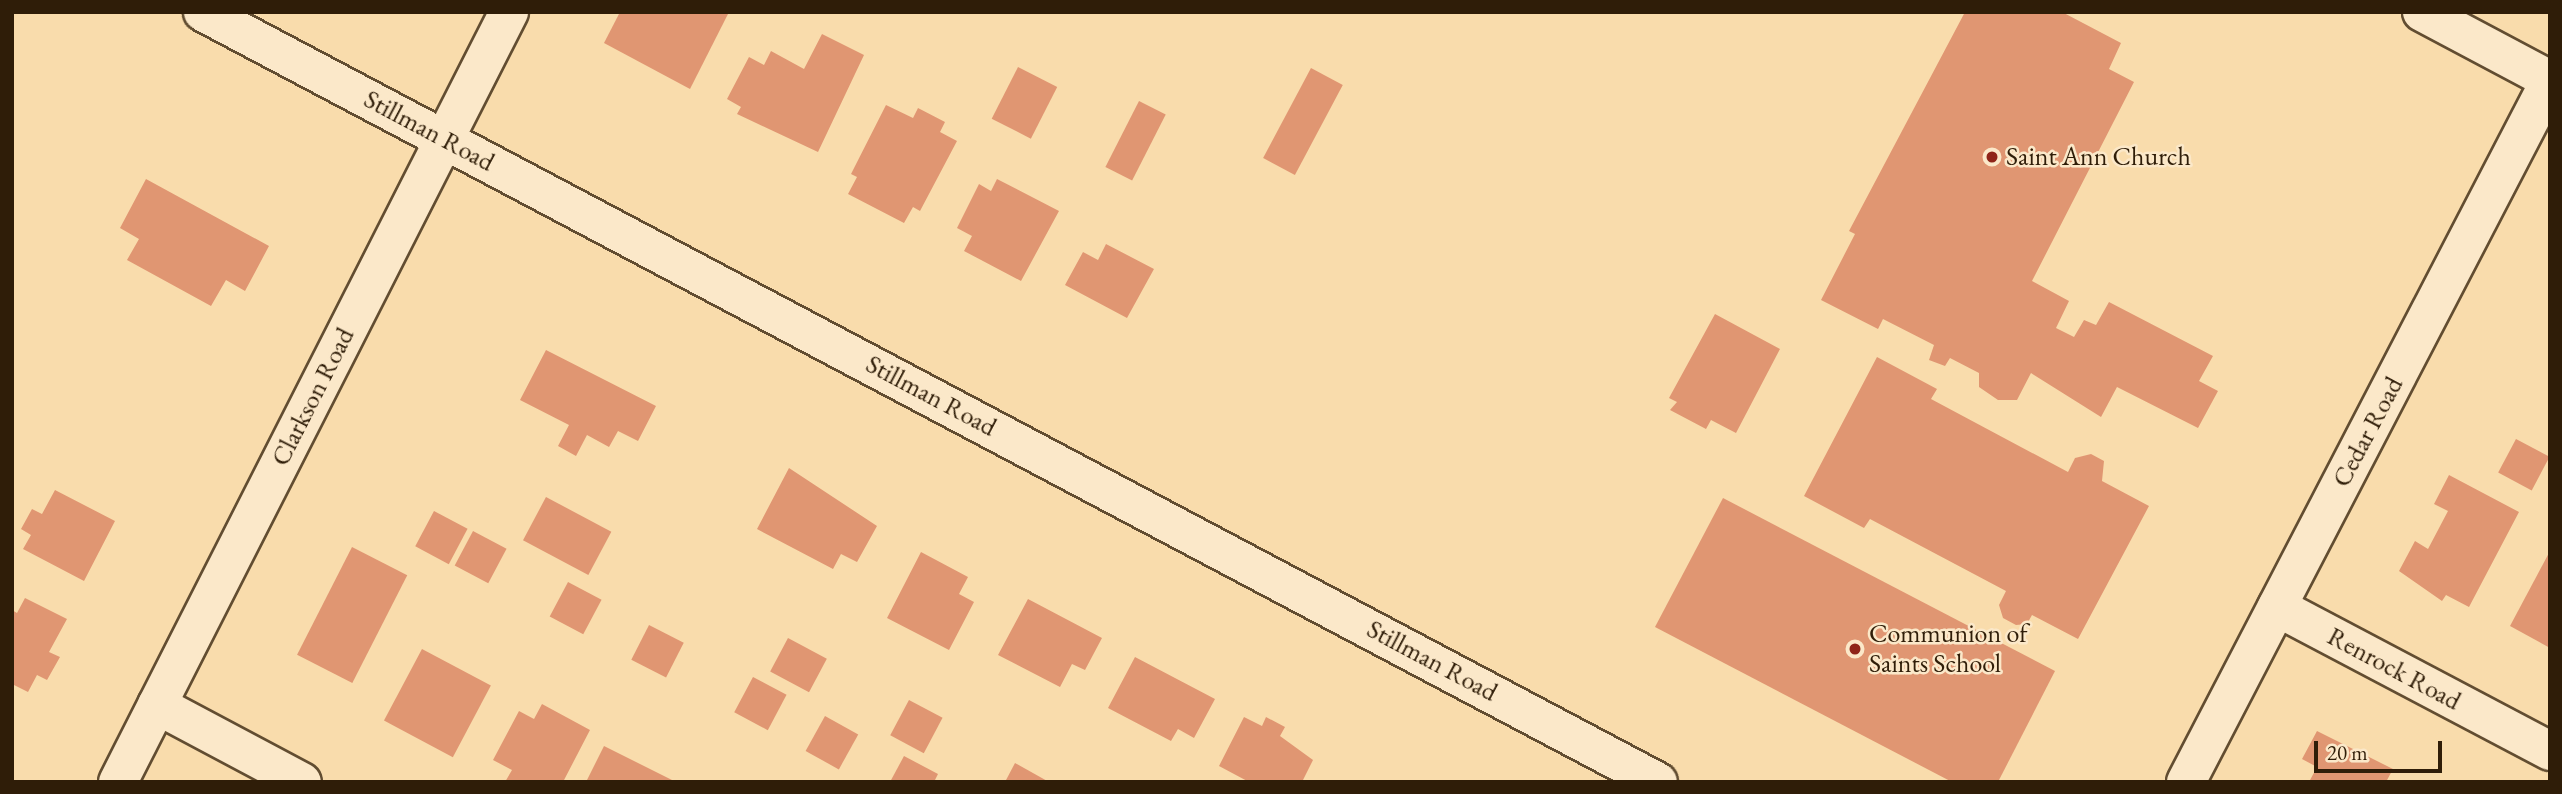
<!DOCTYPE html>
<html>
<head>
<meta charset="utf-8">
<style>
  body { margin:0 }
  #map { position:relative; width:2562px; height:794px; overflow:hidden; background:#f9dcac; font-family:"EB Garamond",serif }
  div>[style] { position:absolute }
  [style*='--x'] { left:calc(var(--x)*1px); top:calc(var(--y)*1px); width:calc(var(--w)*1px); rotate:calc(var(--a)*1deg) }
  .building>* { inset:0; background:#e09672; transform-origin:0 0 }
  .roads { filter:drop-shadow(2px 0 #624d31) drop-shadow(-2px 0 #624d31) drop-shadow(0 2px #624d31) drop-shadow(0 -2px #624d31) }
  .street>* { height:38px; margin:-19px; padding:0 19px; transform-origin:19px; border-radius:19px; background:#fbe8c9 }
  .secondary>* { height:38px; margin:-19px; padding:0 19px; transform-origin:19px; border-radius:19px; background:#fbe8c9 }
  .dots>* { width:19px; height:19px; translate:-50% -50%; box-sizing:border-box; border:4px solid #fbe8c9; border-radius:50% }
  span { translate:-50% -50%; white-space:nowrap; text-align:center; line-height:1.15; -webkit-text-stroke:5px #fbe8c9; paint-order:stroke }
  .street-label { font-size:26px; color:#2f1d08 }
  .poi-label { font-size:26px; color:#2f1d08 }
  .left { translate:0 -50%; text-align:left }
  .frame { position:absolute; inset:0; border:14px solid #2f1d08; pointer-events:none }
  .scale { position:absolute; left:2314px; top:741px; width:128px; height:32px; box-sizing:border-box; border:4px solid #2f1d08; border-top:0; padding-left:9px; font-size:21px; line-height:24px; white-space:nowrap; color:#2f1d08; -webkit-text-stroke:5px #fbe8c9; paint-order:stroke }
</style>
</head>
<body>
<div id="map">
  <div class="building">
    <div style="clip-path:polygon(620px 12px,729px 12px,690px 89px,604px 43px)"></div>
    <div style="clip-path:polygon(1965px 12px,2062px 12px,2121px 43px,2109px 69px,2134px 82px,2032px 281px,2069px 301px,2056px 328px,2074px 337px,2084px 320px,2096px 325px,2109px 302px,2213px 356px,2199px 381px,2218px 391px,2198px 428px,2117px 387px,2101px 417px,2031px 373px,2017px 400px,1998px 400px,1979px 387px,1979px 373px,1950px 358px,1945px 366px,1929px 360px,1934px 345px,1883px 319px,1878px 329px,1821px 300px,1855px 234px,1849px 231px)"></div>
    <div style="clip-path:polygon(822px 34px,864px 55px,818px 152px,737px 114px,741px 107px,727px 99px,749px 57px,764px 65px,771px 51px,804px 69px)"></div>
    <div style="left:1018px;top:67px;width:44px;height:58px;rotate:27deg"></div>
    <div style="left:1311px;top:68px;width:36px;height:102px;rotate:28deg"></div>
    <div style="left:1139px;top:101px;width:30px;height:74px;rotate:27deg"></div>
    <div style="clip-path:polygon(886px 105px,913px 118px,918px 108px,945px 122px,940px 132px,957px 141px,920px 211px,913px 207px,904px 223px,848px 194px,857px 177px,851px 174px)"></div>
    <div style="clip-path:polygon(146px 179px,269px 246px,245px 291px,226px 280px,211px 306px,127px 260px,139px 239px,120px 228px)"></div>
    <div style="clip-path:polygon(997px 179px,1059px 211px,1021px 281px,964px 251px,972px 236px,957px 228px,979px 184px,991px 191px)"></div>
    <div style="clip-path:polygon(1106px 244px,1154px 269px,1127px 318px,1065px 285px,1083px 252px,1098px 260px)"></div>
    <div style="clip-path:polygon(1715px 314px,1780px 349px,1736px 433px,1711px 420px,1706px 429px,1670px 410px,1677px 402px,1669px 398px)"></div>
    <div style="clip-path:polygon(546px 350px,656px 406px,638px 441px,618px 431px,609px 447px,587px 435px,576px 456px,558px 446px,569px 425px,520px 400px)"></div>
    <div style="clip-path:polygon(1877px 357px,1937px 389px,1931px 399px,2068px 472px,2075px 458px,2091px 454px,2104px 461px,2102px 481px,2149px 506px,2078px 639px,2032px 615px,2027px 624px,2016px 625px,2003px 618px,1999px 605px,2006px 591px,1870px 519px,1864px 528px,1804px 496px)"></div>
    <div style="left:2516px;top:439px;width:38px;height:38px;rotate:28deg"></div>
    <div style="clip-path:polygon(789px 468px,877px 526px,857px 562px,841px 554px,833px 569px,757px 529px)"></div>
    <div style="clip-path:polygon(2449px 475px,2519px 512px,2469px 607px,2446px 595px,2442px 601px,2399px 571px,2415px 541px,2428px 549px,2448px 511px,2434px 504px)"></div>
    <div style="clip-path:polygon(55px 490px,115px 521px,84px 581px,23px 549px,31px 535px,21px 529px,32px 509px,42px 514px)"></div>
    <div style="left:546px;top:497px;width:74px;height:49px;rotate:28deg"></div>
    <div style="clip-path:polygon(1723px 498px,2055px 671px,1998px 782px,1952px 782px,1655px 627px)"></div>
    <div style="left:434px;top:511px;width:38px;height:40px;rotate:28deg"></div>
    <div style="left:473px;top:531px;width:38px;height:39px;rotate:28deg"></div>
    <div style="left:352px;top:547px;width:62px;height:121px;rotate:27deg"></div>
    <div style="clip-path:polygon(2550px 551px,2550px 648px,2510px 626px)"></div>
    <div style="clip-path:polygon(921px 552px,968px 577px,959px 594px,974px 602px,949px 650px,887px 618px)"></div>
    <div style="left:568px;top:582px;width:38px;height:39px;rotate:28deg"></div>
    <div style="clip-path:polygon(25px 598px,67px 619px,49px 652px,60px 657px,47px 680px,37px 675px,28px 692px,12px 684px,12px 610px,17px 613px)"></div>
    <div style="clip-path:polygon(1028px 599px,1102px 638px,1085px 670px,1072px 664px,1060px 687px,998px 655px)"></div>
    <div style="left:649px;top:625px;width:39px;height:39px;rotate:27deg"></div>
    <div style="left:788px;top:638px;width:44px;height:38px;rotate:28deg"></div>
    <div style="left:422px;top:649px;width:78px;height:81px;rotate:28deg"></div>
    <div style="clip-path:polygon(1135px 657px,1215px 699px,1194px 738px,1178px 729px,1171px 741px,1108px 708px)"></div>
    <div style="left:753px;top:677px;width:38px;height:40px;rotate:28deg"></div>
    <div style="left:909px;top:700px;width:38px;height:40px;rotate:28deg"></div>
    <div style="clip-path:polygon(542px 704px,590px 730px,563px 782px,505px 782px,512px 770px,493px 760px,519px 711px,534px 719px)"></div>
    <div style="left:825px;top:716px;width:38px;height:40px;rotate:29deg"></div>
    <div style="clip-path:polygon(1244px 717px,1262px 726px,1266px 717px,1285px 727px,1280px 736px,1313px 760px,1302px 782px,1249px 782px,1219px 766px)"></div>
    <div style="clip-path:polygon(2317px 731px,2393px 769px,2386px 782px,2309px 782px,2317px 767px,2302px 759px)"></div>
    <div style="clip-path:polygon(604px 746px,672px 780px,671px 782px,586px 782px)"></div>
    <div style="clip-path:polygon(904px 756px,938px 774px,934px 782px,890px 782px)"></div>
    <div style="clip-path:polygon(1015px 763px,1049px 782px,1005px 782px)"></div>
  </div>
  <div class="roads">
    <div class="street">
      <div style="--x:203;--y:12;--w:1646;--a:27.89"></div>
      <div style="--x:2277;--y:607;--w:309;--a:27.8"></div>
      <div style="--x:157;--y:705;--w:164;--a:28"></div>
      <div style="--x:118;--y:782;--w:864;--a:-63.08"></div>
    </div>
    <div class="secondary">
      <div style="--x:2422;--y:12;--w:145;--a:28"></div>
      <div style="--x:2186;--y:782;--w:790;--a:-62.56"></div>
    </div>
  </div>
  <div class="dots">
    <div style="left:1992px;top:157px;background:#8f2418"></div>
    <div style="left:1855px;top:649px;background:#8f2418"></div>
  </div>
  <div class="street-label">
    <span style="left:429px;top:131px;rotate:28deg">Stillman Road</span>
    <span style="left:931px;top:396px;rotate:28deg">Stillman Road</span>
    <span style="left:313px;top:397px;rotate:-63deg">Clarkson Road</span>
    <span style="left:2368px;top:432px;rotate:-62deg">Cedar Road</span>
    <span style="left:1432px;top:661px;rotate:28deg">Stillman Road</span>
    <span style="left:2394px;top:669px;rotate:28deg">Renrock Road</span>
  </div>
  <div class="poi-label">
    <span class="left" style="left:2006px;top:157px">Saint Ann Church</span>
    <span class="left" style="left:1869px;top:649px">Communion of<br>Saints School</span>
  </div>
  <div class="frame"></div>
  <div class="scale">20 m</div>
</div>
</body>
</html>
